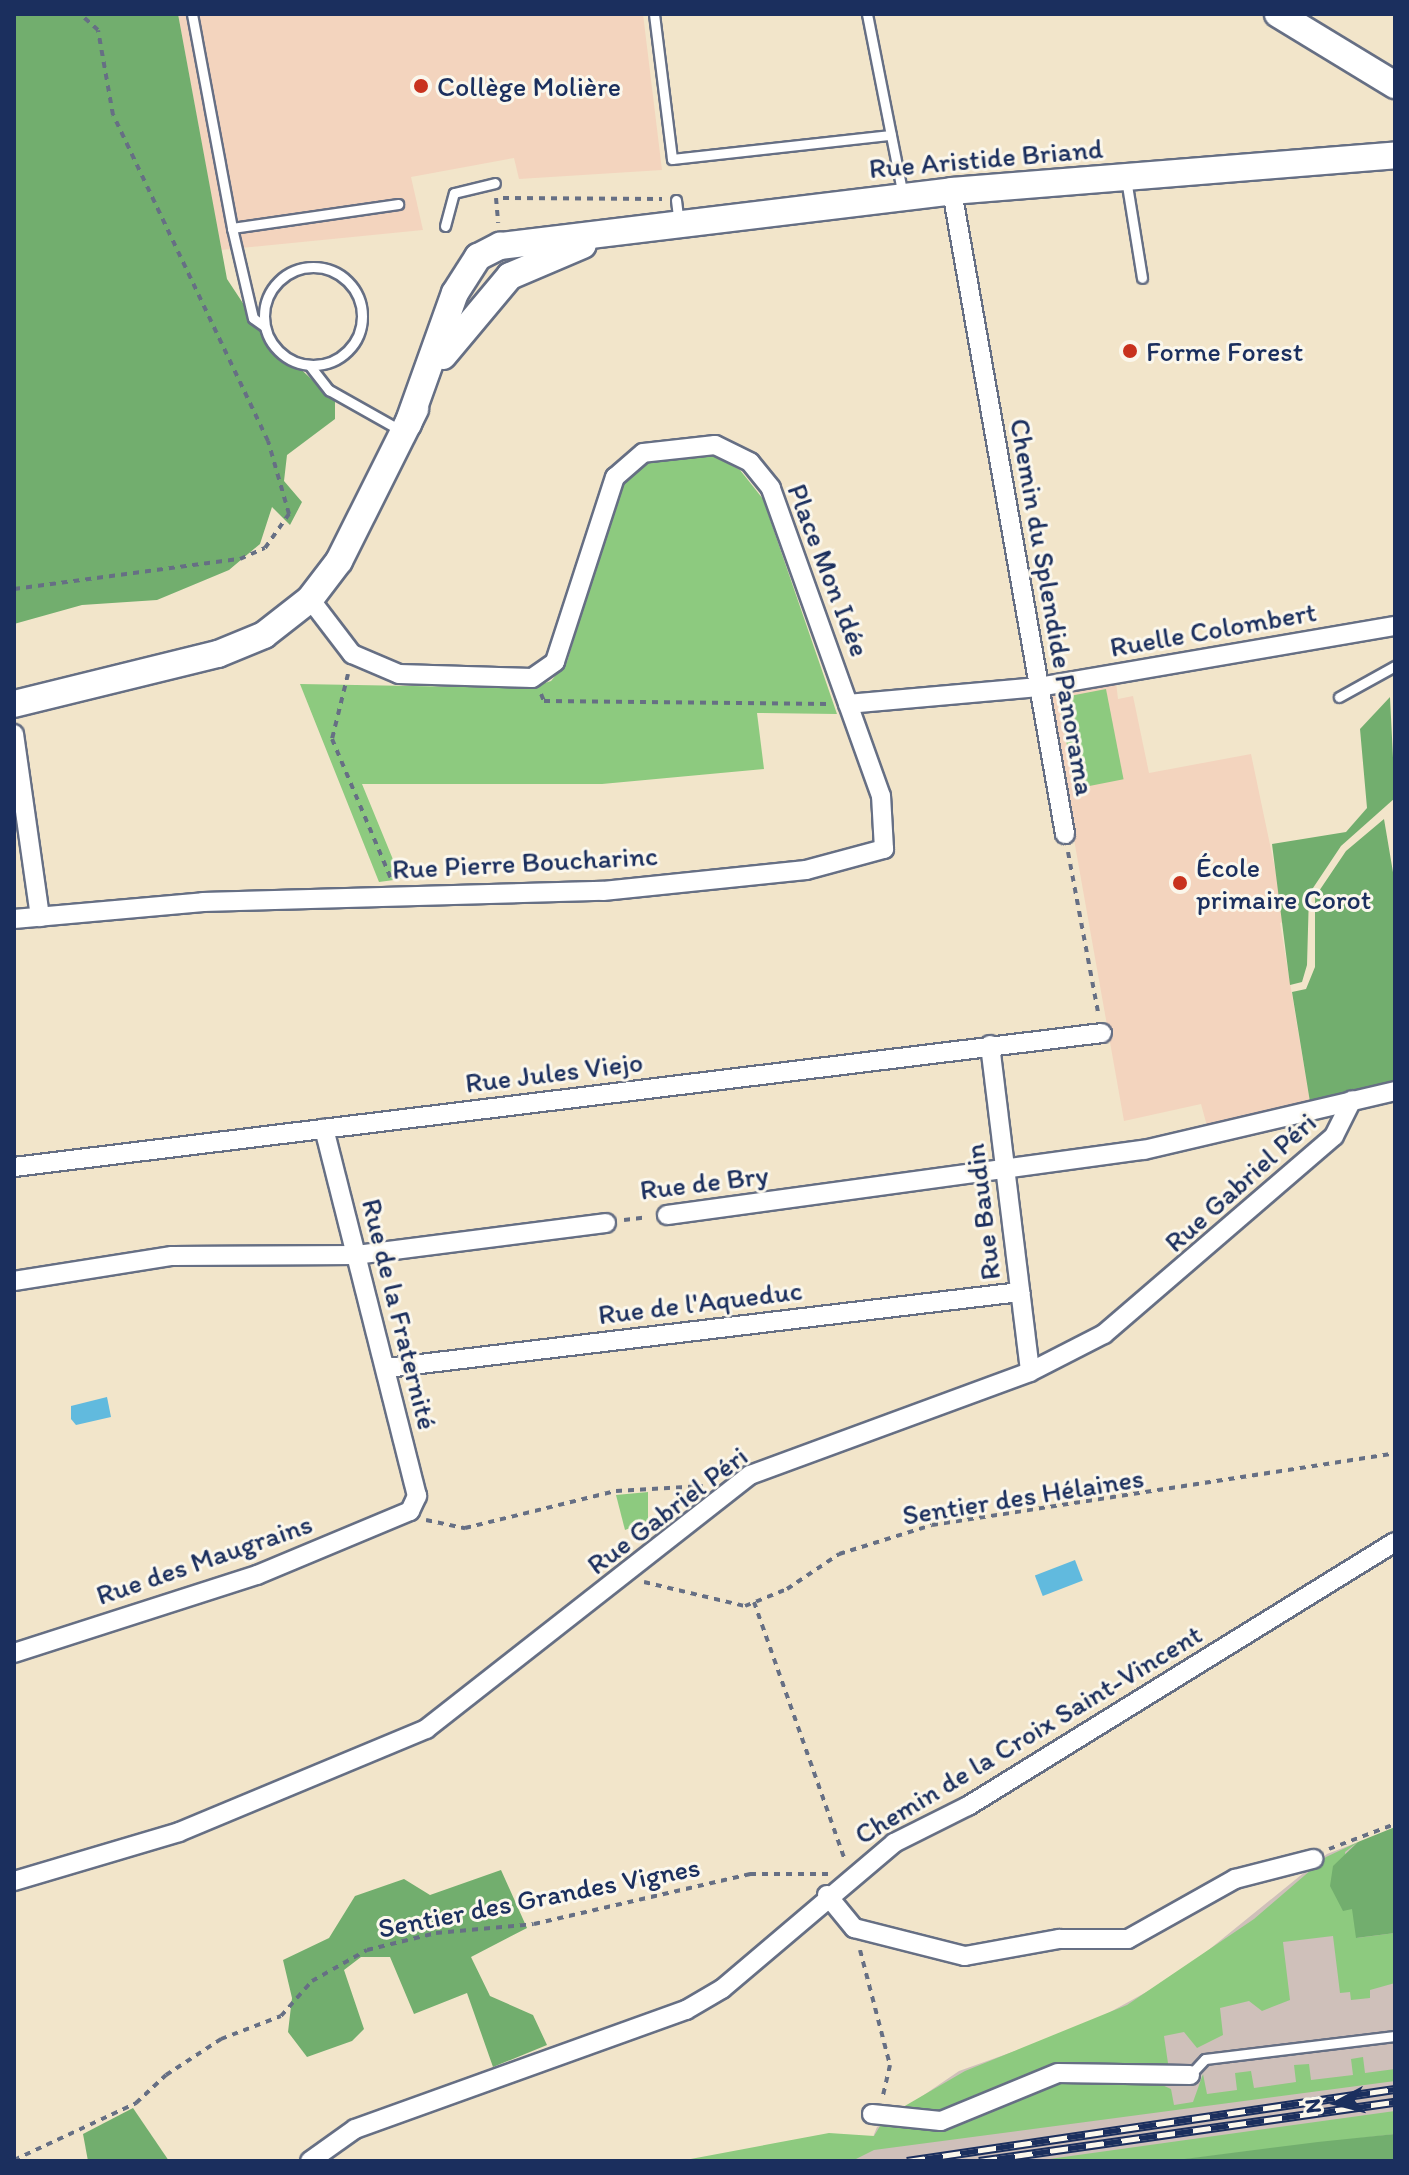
<!DOCTYPE html>
<html>
<head>
<meta charset="utf-8">
<style>
  body { margin:0 }
  #map { position:relative; width:1409px; height:2175px; overflow:hidden; background:#f2e5ca; font-family:Itim,sans-serif }
  div>[style] { position:absolute }
  [style*='--x'] { left:calc(var(--x)*1px); top:calc(var(--y)*1px); width:calc(var(--w)*1px); rotate:calc(var(--a)*1deg) }
  .built>* { inset:0; background:#f3d4be }
  .industrial>* { inset:0; background:#cfc0ba }
  .green>* { inset:0; background:#8dca7f; transform-origin:0 0 }
  .forest>* { inset:0; background:#72ae6e }
  .water>* { inset:0; background:#61bade; transform-origin:0 0 }
  .path>* { height:4px; margin-top:-2px; transform-origin:0; background:repeating-linear-gradient(90deg,#666f84 0 6px,transparent 0 12px) }
  .roads { filter:drop-shadow(2px 0 #666f84) drop-shadow(-2px 0 #666f84) drop-shadow(0 2px #666f84) drop-shadow(0 -2px #666f84) }
  .lane>* { height:9px; margin:-4.5px; padding:0 4.5px; transform-origin:4.5px; border-radius:4.5px; background:#fff }
  .lane>.ring { margin:-4.5px; padding:0; box-sizing:content-box; background:none; border:9px solid #fff; border-radius:50% }
  .street>* { height:18px; margin:-9px; padding:0 9px; transform-origin:9px; border-radius:9px; background:#fff }
  .secondary>* { height:26px; margin:-13px; padding:0 13px; transform-origin:13px; border-radius:13px; background:#fff }
  .rail>* { height:9px; margin-top:-4.5px; transform-origin:0; background:repeating-linear-gradient(90deg,#fbf7ec 0 18px,#1b2f5e 0 36px); box-sizing:border-box; border-block:2px solid #1b2f5e }
  .dots>* { width:22px; height:22px; translate:-50% -50%; box-sizing:border-box; border:4px solid #fbf7ec; border-radius:50% }
  span { translate:-50% -50%; white-space:nowrap; text-align:center; line-height:1.15; -webkit-text-stroke:6px #fbf7ec; paint-order:stroke }
  .poi-label { font-size:28px; color:#1b2f5e }
  .left { translate:0 -50%; text-align:left }
  .street-label { font-size:28px; color:#1b2f5e }
  .frame { position:absolute; inset:0; border:16px solid #1b2f5e; pointer-events:none }
  .north { position:absolute; left:1297px; top:2063px; width:80px; height:80px; -webkit-text-stroke:6px #fbf7ec; paint-order:stroke; rotate:263deg; font-size:22px; font-weight:700; line-height:32px; text-align:center; color:#1b2f5e }
  .north::after { content:''; display:block; margin:auto; width:28px; height:36px; background:#1b2f5e; clip-path:polygon(50% 0,100% 100%,50% 72%,0 100%) }
</style>
</head>
<body>
<div id="map">
  <div class="built">
    <div style="clip-path:polygon(178px 14px,643px 14px,662px 170px,519px 179px,514px 158px,411px 177px,423px 230px,221px 250px)"></div>
    <div style="clip-path:polygon(1116px 682px,1118px 699px,1133px 696px,1149px 773px,1251px 754px,1286px 921px,1280px 923px,1310px 1102px,1207px 1126px,1201px 1104px,1124px 1121px,1048px 693px)"></div>
  </div>
  <div class="industrial">
    <div style="clip-path:polygon(1395px 1828px,1395px 2161px,680px 2161px,873px 2137px,877px 2127px,959px 2071px,1083px 2027px,1179px 1974px,1327px 1854px)"></div>
  </div>
  <div class="green">
    <div style="clip-path:polygon(662px 452px,706px 452px,740px 470px,763px 499px,837px 714px,757px 713px,764px 769px,602px 784px,362px 784px,401px 879px,379px 882px,300px 684px,530px 688px,551px 681px,567px 662px,623px 478px)"></div>
    <div style="left:1106px;top:689px;width:92px;height:49px;rotate:79deg"></div>
    <div style="clip-path:polygon(648px 1492px,648px 1521px,625px 1530px,616px 1495px)"></div>
    <div style="clip-path:polygon(1358px 1842px,1345px 1852px,1357px 1938px,1395px 1933px,1395px 1983px,1370px 1990px,1370px 1998px,1351px 2000px,1350px 1992px,1340px 1993px,1333px 1936px,1283px 1942px,1290px 2000px,1262px 2011px,1249px 2001px,1220px 2008px,1223px 2035px,1197px 2048px,1184px 2032px,1164px 2036px,1169px 2070px,1088px 2072px,947px 2118px,891px 2114px,965px 2071px,1127px 2005px,1254px 1919px,1326px 1857px)"></div>
    <div style="clip-path:polygon(1363px 2057px,1365px 2073px,1395px 2069px,1395px 2081px,874px 2150px,852px 2161px,680px 2161px,829px 2133px,874px 2136px,883px 2121px,941px 2123px,1054px 2078px,1151px 2080px,1171px 2089px,1174px 2105px,1193px 2102px,1203px 2074px,1207px 2094px,1237px 2090px,1235px 2073px,1251px 2071px,1254px 2088px,1296px 2082px,1294px 2065px,1309px 2064px,1311px 2080px,1353px 2075px,1351px 2059px)"></div>
    <div style="clip-path:polygon(1395px 2111px,1395px 2134px,1171px 2161px,1035px 2161px)"></div>
  </div>
  <div class="forest">
    <div style="clip-path:polygon(14px 14px,178px 14px,227px 279px,264px 335px,335px 401px,335px 419px,287px 455px,284px 481px,302px 502px,290px 525px,272px 507px,260px 544px,229px 570px,157px 600px,82px 605px,14px 624px)"></div>
    <div style="clip-path:polygon(1390px 697px,1395px 798px,1341px 846px,1309px 894px,1307px 965px,1302px 982px,1290px 985px,1272px 844px,1346px 832px,1367px 808px,1360px 729px)"></div>
    <div style="clip-path:polygon(1384px 819px,1395px 884px,1395px 1082px,1310px 1102px,1292px 992px,1306px 989px,1315px 967px,1315px 897px,1346px 851px)"></div>
    <div style="clip-path:polygon(1395px 1827px,1395px 1933px,1356px 1938px,1352px 1909px,1343px 1911px,1330px 1886px,1333px 1866px,1358px 1842px)"></div>
    <div style="clip-path:polygon(501px 1870px,527px 1928px,471px 1957px,490px 1996px,533px 2015px,547px 2045px,493px 2067px,467px 1993px,414px 2014px,390px 1957px,361px 1957px,344px 1970px,364px 2029px,352px 2041px,307px 2057px,288px 2032px,292px 1998px,283px 1960px,329px 1938px,355px 1896px,404px 1879px,430px 1895px)"></div>
    <div style="clip-path:polygon(133px 2108px,169px 2161px,88px 2161px,83px 2134px)"></div>
    <div style="clip-path:polygon(1395px 2134px,1395px 2161px,1169px 2161px,1318px 2142px)"></div>
  </div>
  <div class="water">
    <div style="clip-path:polygon(107px 1397px,111px 1417px,76px 1425px,71px 1419px,71px 1406px)"></div>
    <div style="left:1075px;top:1560px;width:22px;height:43px;rotate:69deg"></div>
  </div>
  <div class="path">
    <div style="--x:496;--y:198;--w:25;--a:85"></div>
    <div style="--x:503;--y:198;--w:159;--a:0.4"></div>
    <div style="--x:14;--y:589;--w:228;--a:-7.6"></div>
    <div style="--x:240;--y:559;--w:27;--a:-24"></div>
    <div style="--x:265;--y:548;--w:42;--a:-54.8"></div>
    <div style="--x:289;--y:514;--w:76;--a:-106"></div>
    <div style="--x:268;--y:441;--w:361;--a:-115.4"></div>
    <div style="--x:113;--y:115;--w:86;--a:-100"></div>
    <div style="--x:98;--y:30;--w:24;--a:-138"></div>
    <div style="--x:348;--y:674;--w:67;--a:103.8"></div>
    <div style="--x:332;--y:739;--w:152;--a:67.1"></div>
    <div style="--x:541;--y:694;--w:8;--a:67"></div>
    <div style="--x:544;--y:701;--w:284;--a:0.6"></div>
    <div style="--x:1068;--y:852;--w:164;--a:79.4"></div>
    <div style="--x:624;--y:1220;--w:23;--a:-7"></div>
    <div style="--x:426;--y:1520;--w:40;--a:12"></div>
    <div style="--x:465;--y:1528;--w:155;--a:-13.8"></div>
    <div style="--x:616;--y:1491;--w:87;--a:-3.3"></div>
    <div style="--x:644;--y:1582;--w:104;--a:13.4"></div>
    <div style="--x:745;--y:1606;--w:45;--a:-22"></div>
    <div style="--x:787;--y:1589;--w:63;--a:-33.9"></div>
    <div style="--x:839;--y:1554;--w:97;--a:-17.3"></div>
    <div style="--x:932;--y:1525;--w:469;--a:-8.8"></div>
    <div style="--x:754;--y:1602;--w:274;--a:70.6"></div>
    <div style="--x:1329;--y:1849;--w:71;--a:-20.7"></div>
    <div style="--x:860;--y:1950;--w:119;--a:75.4"></div>
    <div style="--x:890;--y:2065;--w:32;--a:103"></div>
    <div style="--x:14;--y:2160;--w:135;--a:-25"></div>
    <div style="--x:136;--y:2103;--w:41;--a:-43"></div>
    <div style="--x:166;--y:2075;--w:66;--a:-33.2"></div>
    <div style="--x:221;--y:2039;--w:64;--a:-21"></div>
    <div style="--x:281;--y:2016;--w:47;--a:-48.5"></div>
    <div style="--x:312;--y:1981;--w:63;--a:-29.4"></div>
    <div style="--x:367;--y:1950;--w:71;--a:-13.8"></div>
    <div style="--x:436;--y:1933;--w:98;--a:-5.2"></div>
    <div style="--x:534;--y:1924;--w:222;--a:-13"></div>
    <div style="--x:750;--y:1874;--w:79;--a:0"></div>
  </div>
  <div class="roads">
    <div class="lane">
      <div style="--x:192;--y:14;--w:218;--a:79.4"></div>
      <div style="--x:232;--y:228;--w:168;--a:-8.2"></div>
      <div style="--x:654;--y:14;--w:146;--a:82.9"></div>
      <div style="--x:672;--y:159;--w:220;--a:-6.3"></div>
      <div style="--x:867;--y:14;--w:185;--a:78.8"></div>
      <div style="--x:1126;--y:179;--w:100;--a:80.8"></div>
      <div style="--x:676;--y:200;--w:23;--a:83"></div>
      <div style="--x:445;--y:226;--w:34;--a:-75"></div>
      <div style="--x:454;--y:193;--w:42;--a:-13.7"></div>
      <div style="--x:232;--y:228;--w:92;--a:76.9"></div>
      <div style="--x:253;--y:318;--w:14;--a:36"></div>
      <div class="ring" style="left:264px;top:267px;width:89px;height:89px"></div>
      <div style="--x:310;--y:366;--w:31;--a:52"></div>
      <div style="--x:329;--y:390;--w:81;--a:29.4"></div>
      <div style="--x:1339;--y:697;--w:64;--a:-29"></div>
      <div style="--x:1190;--y:2075;--w:22;--a:-47"></div>
      <div style="--x:1205;--y:2059;--w:191;--a:-6.9"></div>
    </div>
    <div class="street">
      <div style="--x:952;--y:191;--w:653;--a:80.03"></div>
      <div style="--x:848;--y:704;--w:191;--a:-5.1"></div>
      <div style="--x:1038;--y:687;--w:362;--a:-9.7"></div>
      <div style="--x:14;--y:734;--w:185;--a:81.9"></div>
      <div style="--x:14;--y:919;--w:190;--a:-5.1"></div>
      <div style="--x:203;--y:902;--w:400;--a:-1.6"></div>
      <div style="--x:603;--y:891;--w:204;--a:-5.9"></div>
      <div style="--x:806;--y:870;--w:81;--a:-15.1"></div>
      <div style="--x:884;--y:849;--w:53;--a:-93.2"></div>
      <div style="--x:881;--y:796;--w:327;--a:-109.7"></div>
      <div style="--x:771;--y:488;--w:33;--a:-129"></div>
      <div style="--x:750;--y:462;--w:39;--a:-154"></div>
      <div style="--x:715;--y:445;--w:72;--a:173.7"></div>
      <div style="--x:643;--y:453;--w:37;--a:139"></div>
      <div style="--x:615;--y:477;--w:194;--a:108"></div>
      <div style="--x:555;--y:662;--w:28;--a:145"></div>
      <div style="--x:532;--y:678;--w:133;--a:-178.3"></div>
      <div style="--x:399;--y:674;--w:51;--a:-156.9"></div>
      <div style="--x:352;--y:654;--w:69;--a:-127.4"></div>
      <div style="--x:990;--y:1045;--w:329;--a:83"></div>
      <div style="--x:14;--y:1167;--w:1096;--a:-7.02"></div>
      <div style="--x:667;--y:1215;--w:481;--a:-7.8"></div>
      <div style="--x:1144;--y:1150;--w:258;--a:-13.2"></div>
      <div style="--x:14;--y:1281;--w:160;--a:-9"></div>
      <div style="--x:172;--y:1256;--w:184;--a:-0.3"></div>
      <div style="--x:356;--y:1255;--w:252;--a:-7.3"></div>
      <div style="--x:387;--y:1368;--w:638;--a:-6.85"></div>
      <div style="--x:14;--y:1653;--w:255;--a:-17.8"></div>
      <div style="--x:257;--y:1575;--w:166;--a:-22.7"></div>
      <div style="--x:410;--y:1511;--w:17;--a:-65"></div>
      <div style="--x:417;--y:1496;--w:379;--a:-104.2"></div>
      <div style="--x:14;--y:1881;--w:172;--a:-16.5"></div>
      <div style="--x:179;--y:1832;--w:268;--a:-22.6"></div>
      <div style="--x:426;--y:1729;--w:412;--a:-38.1"></div>
      <div style="--x:750;--y:1475;--w:298;--a:-20.2"></div>
      <div style="--x:1030;--y:1372;--w:83;--a:-27.2"></div>
      <div style="--x:1104;--y:1334;--w:303;--a:-40.7"></div>
      <div style="--x:1334;--y:1136;--w:40;--a:-63.4"></div>
      <div style="--x:827;--y:1895;--w:43;--a:50.7"></div>
      <div style="--x:854;--y:1928;--w:114;--a:14.2"></div>
      <div style="--x:965;--y:1956;--w:96;--a:-10.3"></div>
      <div style="--x:1059;--y:1939;--w:69;--a:0"></div>
      <div style="--x:1128;--y:1939;--w:123;--a:-29.3"></div>
      <div style="--x:1235;--y:1879;--w:81;--a:-14.4"></div>
      <div style="--x:872;--y:2114;--w:69;--a:5.8"></div>
      <div style="--x:941;--y:2121;--w:126;--a:-22.3"></div>
      <div style="--x:1058;--y:2073;--w:132;--a:0.9"></div>
      <div style="--x:310;--y:2161;--w:55;--a:-35.4"></div>
      <div style="--x:355;--y:2129;--w:352;--a:-19.8"></div>
      <div style="--x:686;--y:2010;--w:42;--a:-30.3"></div>
      <div style="--x:722;--y:1989;--w:226;--a:-40.3"></div>
      <div style="--x:894;--y:1843;--w:83;--a:-26.6"></div>
      <div style="--x:968;--y:1806;--w:502;--a:-31.73"></div>
    </div>
    <div class="secondary">
      <div style="--x:1278;--y:14;--w:137;--a:31.3"></div>
      <div style="--x:443;--y:356;--w:104;--a:-50.1"></div>
      <div style="--x:510;--y:276;--w:79;--a:-23"></div>
      <div style="--x:408;--y:424;--w:139;--a:-70.3"></div>
      <div style="--x:455;--y:293;--w:43;--a:-57.4"></div>
      <div style="--x:478;--y:257;--w:25;--a:-27"></div>
      <div style="--x:500;--y:246;--w:455;--a:-6.9"></div>
      <div style="--x:952;--y:191;--w:444;--a:-4.6"></div>
      <div style="--x:14;--y:704;--w:210;--a:-13.8"></div>
      <div style="--x:218;--y:654;--w:50;--a:-22.4"></div>
      <div style="--x:264;--y:635;--w:58;--a:-38"></div>
      <div style="--x:310;--y:599;--w:48;--a:-52.7"></div>
      <div style="--x:339;--y:561;--w:170;--a:-63.4"></div>
    </div>
  </div>
  <div class="rail">
    <div style="--x:907;--y:2161;--w:493;--a:-8.4"></div>
    <div style="--x:979;--y:2161;--w:420;--a:-8.1"></div>
  </div>
  <div class="dots">
    <div style="left:421px;top:86px;background:#c8321e"></div>
    <div style="left:1130px;top:351px;background:#c8321e"></div>
    <div style="left:1180px;top:883px;background:#c8321e"></div>
  </div>
  <div class="poi-label">
    <span class="left" style="left:437px;top:86px">Collège Molière</span>
    <span class="left" style="left:1146px;top:351px">Forme Forest</span>
    <span class="left" style="left:1196px;top:883px">École<br>primaire Corot</span>
  </div>
  <div class="street-label">
    <span style="left:986px;top:158px;rotate:-5deg">Rue Aristide Briand</span>
    <span style="left:829px;top:570px;rotate:69deg">Place Mon Idée</span>
    <span style="left:1053px;top:607px;rotate:80deg">Chemin du Splendide Panorama</span>
    <span style="left:1213px;top:629px;rotate:-10deg">Ruelle Colombert</span>
    <span style="left:525px;top:862px;rotate:-3deg">Rue Pierre Boucharinc</span>
    <span style="left:554px;top:1072px;rotate:-7deg">Rue Jules Viejo</span>
    <span style="left:704px;top:1182px;rotate:-7deg">Rue de Bry</span>
    <span style="left:1240px;top:1182px;rotate:-42deg">Rue Gabriel Péri</span>
    <span style="left:982px;top:1212px;rotate:-97deg">Rue Baudin</span>
    <span style="left:700px;top:1302px;rotate:-7deg">Rue de l'Aqueduc</span>
    <span style="left:400px;top:1314px;rotate:76deg">Rue de la Fraternité</span>
    <span style="left:1023px;top:1496px;rotate:-9deg">Sentier des Hélaines</span>
    <span style="left:667px;top:1510px;rotate:-37deg">Rue Gabriel Péri</span>
    <span style="left:204px;top:1559px;rotate:-19deg">Rue des Maugrains</span>
    <span style="left:1028px;top:1734px;rotate:-31deg">Chemin de la Croix Saint-Vincent</span>
    <span style="left:539px;top:1897px;rotate:-11deg">Sentier des Grandes Vignes</span>
  </div>
  <div class="frame"></div>
  <div class="north">N</div>
</div>
</body>
</html>
